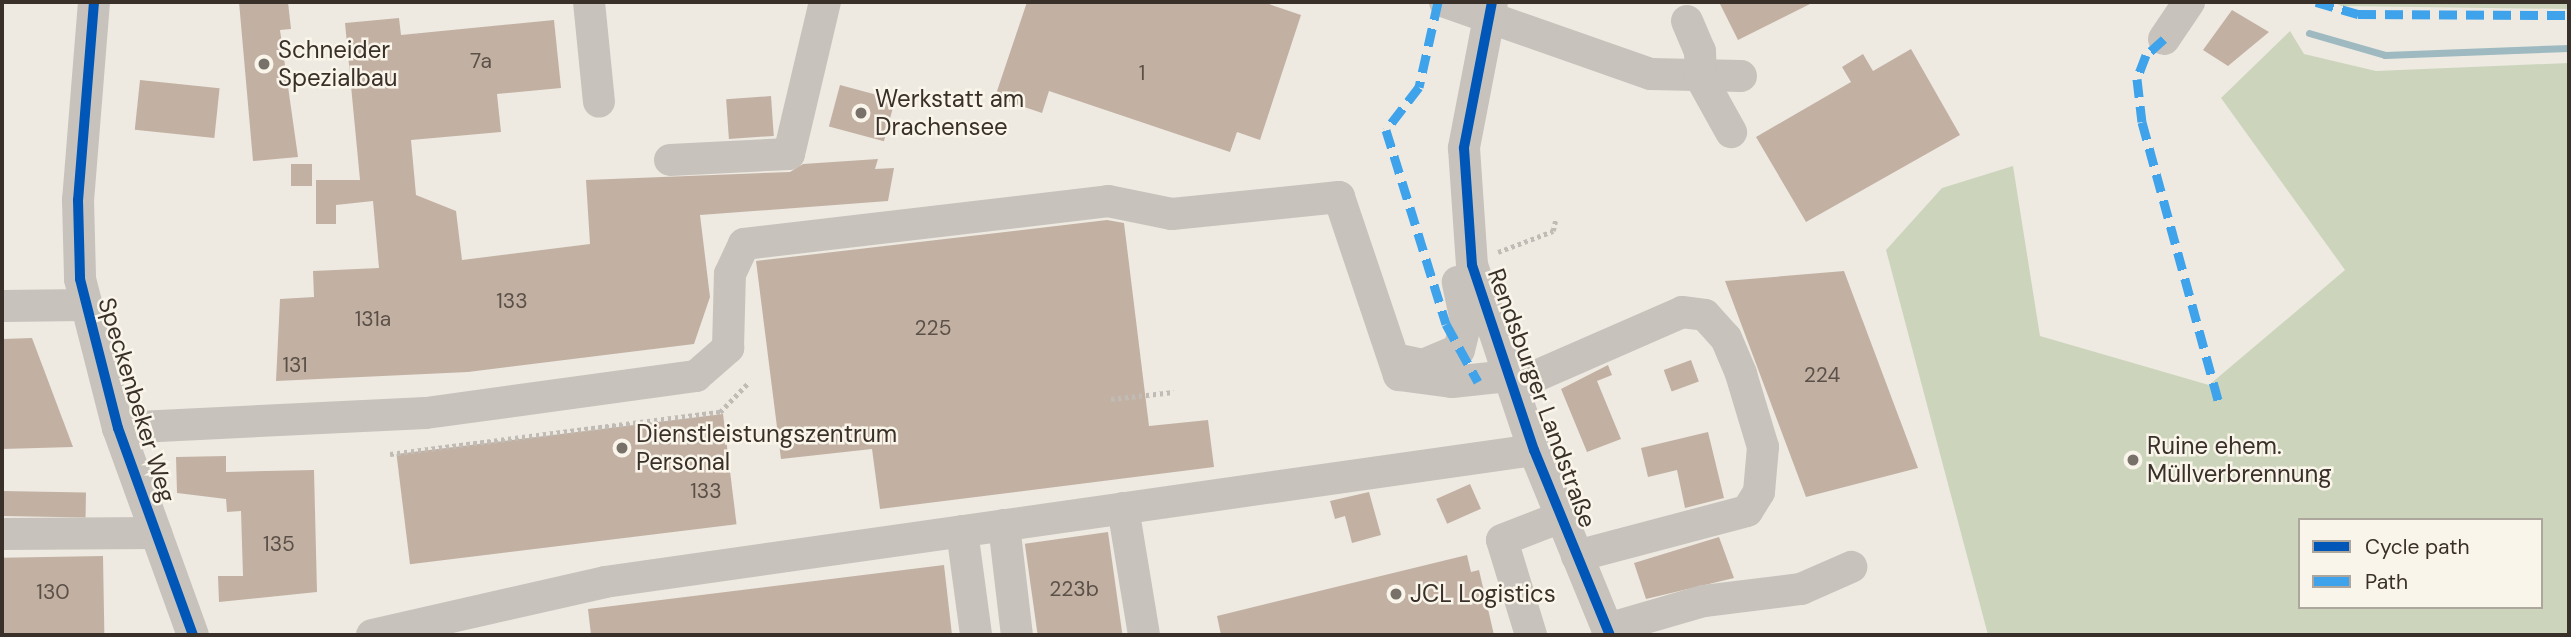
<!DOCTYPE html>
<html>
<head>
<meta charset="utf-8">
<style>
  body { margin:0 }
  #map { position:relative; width:2571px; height:637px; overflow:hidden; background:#eeeae2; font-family:"DM Sans",sans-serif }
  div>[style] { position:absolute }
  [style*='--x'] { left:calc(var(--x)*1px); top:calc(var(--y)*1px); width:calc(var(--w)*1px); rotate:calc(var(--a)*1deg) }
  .green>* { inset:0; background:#ccd5bc }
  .stream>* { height:7px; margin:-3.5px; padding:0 3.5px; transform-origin:3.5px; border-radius:3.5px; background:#9ebac0 }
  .building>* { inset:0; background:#c2b1a3; transform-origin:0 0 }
  .path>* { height:4.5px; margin-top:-2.25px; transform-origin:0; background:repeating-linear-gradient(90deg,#c0bbb4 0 3.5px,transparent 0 7px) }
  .minor>* { height:32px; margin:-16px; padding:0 16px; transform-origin:16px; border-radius:16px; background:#c7c2bb }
  .quiet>* { height:9px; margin-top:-4.5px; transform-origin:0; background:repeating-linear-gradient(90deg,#3fa3eb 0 18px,transparent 0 27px) }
  .cycleway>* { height:10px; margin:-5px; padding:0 5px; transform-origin:5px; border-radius:5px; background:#0057b8 }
  .dots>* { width:19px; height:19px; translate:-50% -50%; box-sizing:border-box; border:4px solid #faf5ea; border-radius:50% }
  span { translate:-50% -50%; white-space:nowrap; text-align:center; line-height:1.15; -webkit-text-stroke:5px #faf5ea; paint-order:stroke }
  .number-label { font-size:21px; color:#5b5048 }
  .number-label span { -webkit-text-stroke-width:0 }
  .poi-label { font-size:24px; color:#393029 }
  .left { translate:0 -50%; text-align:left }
  .street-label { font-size:24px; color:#393029 }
  .frame { position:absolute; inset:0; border:4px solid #393029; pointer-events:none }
  .legend { position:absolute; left:2298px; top:518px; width:245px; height:91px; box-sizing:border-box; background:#faf5ea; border:2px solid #ada69d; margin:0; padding:9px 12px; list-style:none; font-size:21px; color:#393029 }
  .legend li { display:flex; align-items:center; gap:14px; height:35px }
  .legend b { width:35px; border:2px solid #ada69d }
</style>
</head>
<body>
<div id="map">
  <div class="green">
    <div style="clip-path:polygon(2333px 2px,2569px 2px,2569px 9px,2341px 6px)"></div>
    <div style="clip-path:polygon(evenodd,2290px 31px,2304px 54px,2376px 71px,2569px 63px,2569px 635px,1988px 635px,1886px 250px,1942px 188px,2013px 166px,2040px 336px,2209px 385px,2345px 270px,2221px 98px,2290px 31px,2300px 520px,2541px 520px,2541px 607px,2300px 607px,2300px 520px)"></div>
  </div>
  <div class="stream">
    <div style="--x:2309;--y:33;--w:79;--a:16.1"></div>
    <div style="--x:2385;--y:55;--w:184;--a:-2.2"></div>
  </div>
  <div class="building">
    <div style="clip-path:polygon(239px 2px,288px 2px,291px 29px,280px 30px,298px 157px,253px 161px)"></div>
    <div style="clip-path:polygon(1027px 2px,1263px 2px,1301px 15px,1260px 140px,1237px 132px,1230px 152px,1049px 91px,1042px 113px,995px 97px)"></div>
    <div style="clip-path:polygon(1719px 2px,1814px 2px,1738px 40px)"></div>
    <div style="clip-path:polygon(2232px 10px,2269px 32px,2228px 66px,2203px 50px)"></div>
    <div style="clip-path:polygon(399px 18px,401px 35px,554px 20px,561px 88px,497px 94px,501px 132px,411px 140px,416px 195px,456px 211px,462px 260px,590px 244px,586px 180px,790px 172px,803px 164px,878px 159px,875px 169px,894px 168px,888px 201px,700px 215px,710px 297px,694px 344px,468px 372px,276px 381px,280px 299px,314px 297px,313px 271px,379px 268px,373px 201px,336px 205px,336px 224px,316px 224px,316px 180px,360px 180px,345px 23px)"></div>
    <div style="clip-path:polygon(1911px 49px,1960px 135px,1806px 222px,1756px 137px,1851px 82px,1842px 67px,1863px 54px,1873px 71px)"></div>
    <div style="left:140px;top:80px;width:80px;height:50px;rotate:6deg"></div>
    <div style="left:840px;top:85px;width:57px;height:43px;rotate:15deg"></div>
    <div style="left:771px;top:96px;width:40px;height:45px;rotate:86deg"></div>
    <div style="left:291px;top:164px;width:21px;height:22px"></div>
    <div style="clip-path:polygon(1107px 220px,1124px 223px,1149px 426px,1208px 420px,1214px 467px,880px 509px,872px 449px,781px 459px,756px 261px)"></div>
    <div style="clip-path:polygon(1844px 271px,1918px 468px,1806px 497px,1725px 281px)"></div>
    <div style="clip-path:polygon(32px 338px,73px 447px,2px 449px,2px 339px)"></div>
    <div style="left:1691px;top:360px;width:23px;height:29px;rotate:70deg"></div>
    <div style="clip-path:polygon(1608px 365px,1612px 375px,1597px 381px,1621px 439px,1587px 452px,1561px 389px)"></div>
    <div style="left:723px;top:414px;width:111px;height:329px;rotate:83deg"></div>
    <div style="clip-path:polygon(1708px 432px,1724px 498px,1685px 508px,1677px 470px,1648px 477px,1641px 448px)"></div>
    <div style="clip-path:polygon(226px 456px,226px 472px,314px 470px,317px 592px,219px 602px,218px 576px,243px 576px,241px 511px,227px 512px,226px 499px,177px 493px,176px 457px)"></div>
    <div style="left:1470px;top:484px;width:27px;height:37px;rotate:66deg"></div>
    <div style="left:2px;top:491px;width:84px;height:25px;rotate:1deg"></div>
    <div style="clip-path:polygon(1369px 492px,1381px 535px,1352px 543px,1345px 516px,1335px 519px,1330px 501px)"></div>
    <div style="left:1108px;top:532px;width:104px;height:84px;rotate:82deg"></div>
    <div style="clip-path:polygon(1719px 537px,1734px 578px,1646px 599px,1634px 563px)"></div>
    <div style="clip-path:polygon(1467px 555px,1471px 572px,1479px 570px,1494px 635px,1221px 635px,1217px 616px)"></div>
    <div style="left:103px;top:556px;width:79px;height:101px;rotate:89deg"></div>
    <div style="clip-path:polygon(944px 565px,952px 635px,591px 635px,588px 609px)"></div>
  </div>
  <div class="path">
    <div style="--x:1498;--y:252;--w:59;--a:-20.9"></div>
    <div style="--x:1553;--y:231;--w:13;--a:-77"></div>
    <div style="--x:1111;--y:399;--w:63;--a:-6.3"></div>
    <div style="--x:390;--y:454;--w:333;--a:-7.3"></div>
    <div style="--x:720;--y:412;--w:40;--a:-46"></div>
  </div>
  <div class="minor">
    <div style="--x:94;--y:2;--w:199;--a:94.6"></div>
    <div style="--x:78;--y:200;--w:79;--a:88.5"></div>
    <div style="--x:80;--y:279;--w:154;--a:75.7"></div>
    <div style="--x:118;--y:428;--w:220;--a:70.1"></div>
    <div style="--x:589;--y:2;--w:100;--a:84.3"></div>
    <div style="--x:1445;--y:2;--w:218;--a:19.3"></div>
    <div style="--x:1651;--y:74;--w:90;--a:1.3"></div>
    <div style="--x:1492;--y:2;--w:149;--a:100.9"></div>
    <div style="--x:1464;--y:148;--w:117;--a:86.1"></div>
    <div style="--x:1472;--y:265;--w:195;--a:71.5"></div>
    <div style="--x:1534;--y:450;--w:200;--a:67.7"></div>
    <div style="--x:1687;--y:21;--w:33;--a:67"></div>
    <div style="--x:1700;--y:51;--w:27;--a:88"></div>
    <div style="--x:1701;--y:78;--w:62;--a:60.9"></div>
    <div style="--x:2164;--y:39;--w:45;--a:-56"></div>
    <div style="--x:670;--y:160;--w:119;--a:-2.9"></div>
    <div style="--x:789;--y:154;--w:156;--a:-76.7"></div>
    <div style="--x:2;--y:306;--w:83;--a:-0.7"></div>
    <div style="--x:1404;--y:361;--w:19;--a:12"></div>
    <div style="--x:1423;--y:365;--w:39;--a:-23"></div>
    <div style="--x:1459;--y:350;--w:30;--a:-76"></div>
    <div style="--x:1466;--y:321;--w:40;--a:-102"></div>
    <div style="--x:1513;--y:386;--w:184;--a:-23.6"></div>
    <div style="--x:1682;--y:312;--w:23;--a:7"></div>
    <div style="--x:1705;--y:315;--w:31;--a:48"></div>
    <div style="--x:1726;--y:338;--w:39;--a:67"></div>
    <div style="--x:1741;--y:374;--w:76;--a:73.2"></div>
    <div style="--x:1763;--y:447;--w:45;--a:95.1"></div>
    <div style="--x:1759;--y:492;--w:22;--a:122"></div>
    <div style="--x:1747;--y:511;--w:176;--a:165.2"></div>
    <div style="--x:118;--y:428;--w:308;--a:-2.8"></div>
    <div style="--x:426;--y:413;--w:273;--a:-7.8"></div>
    <div style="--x:696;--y:376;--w:43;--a:-41.2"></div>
    <div style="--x:728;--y:348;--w:74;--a:-88.5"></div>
    <div style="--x:730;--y:274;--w:33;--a:-65"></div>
    <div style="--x:744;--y:244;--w:367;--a:-6.7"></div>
    <div style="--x:1108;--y:201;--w:65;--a:11.5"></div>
    <div style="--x:1172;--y:214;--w:168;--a:-5.8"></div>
    <div style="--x:1339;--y:197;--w:188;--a:71.4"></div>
    <div style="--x:1399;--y:375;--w:53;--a:7.5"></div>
    <div style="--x:1452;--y:382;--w:56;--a:-6.1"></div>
    <div style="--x:1123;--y:508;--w:129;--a:80.6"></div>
    <div style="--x:1004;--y:525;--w:111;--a:83.3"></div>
    <div style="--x:962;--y:531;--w:105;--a:82.3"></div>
    <div style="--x:2;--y:534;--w:154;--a:-0.4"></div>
    <div style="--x:1607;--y:629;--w:101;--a:-16.1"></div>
    <div style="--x:1704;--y:601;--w:98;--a:-7.1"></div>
    <div style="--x:1801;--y:589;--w:55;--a:-23.7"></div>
    <div style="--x:372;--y:635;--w:239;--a:-12.8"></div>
    <div style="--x:605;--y:582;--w:938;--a:-8.09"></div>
    <div style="--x:1531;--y:635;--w:99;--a:-107"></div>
    <div style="--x:1502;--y:540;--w:63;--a:-21.3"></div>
  </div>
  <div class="quiet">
    <div style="--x:1438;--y:2;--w:87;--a:102.6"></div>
    <div style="--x:1419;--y:87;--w:54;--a:127.5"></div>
    <div style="--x:1386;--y:130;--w:203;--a:72.8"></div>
    <div style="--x:1446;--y:324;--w:66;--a:61.1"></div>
    <div style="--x:2316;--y:2;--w:44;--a:15.9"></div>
    <div style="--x:2358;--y:14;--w:211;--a:0.3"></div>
    <div style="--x:2164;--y:39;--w:24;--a:138"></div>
    <div style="--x:2146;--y:55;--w:26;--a:111"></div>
    <div style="--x:2137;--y:79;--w:43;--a:83.4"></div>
    <div style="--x:2142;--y:122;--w:292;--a:74.7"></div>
  </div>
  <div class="cycleway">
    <div style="--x:94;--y:2;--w:199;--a:94.6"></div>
    <div style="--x:78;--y:200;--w:79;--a:88.5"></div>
    <div style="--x:80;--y:279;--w:154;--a:75.7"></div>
    <div style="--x:118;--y:428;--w:220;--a:70.1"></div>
    <div style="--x:1492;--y:2;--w:149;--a:100.9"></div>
    <div style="--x:1464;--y:148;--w:117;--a:86.1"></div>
    <div style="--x:1472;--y:265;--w:195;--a:71.5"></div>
    <div style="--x:1534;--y:450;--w:200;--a:67.7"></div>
  </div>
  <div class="dots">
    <div style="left:264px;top:64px;background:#78716a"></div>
    <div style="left:861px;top:113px;background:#78716a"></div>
    <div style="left:622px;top:448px;background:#78716a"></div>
    <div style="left:2133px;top:460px;background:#78716a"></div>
    <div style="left:1396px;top:594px;background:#78716a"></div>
  </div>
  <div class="number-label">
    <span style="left:481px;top:61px">7a</span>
    <span style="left:1142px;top:73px">1</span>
    <span style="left:512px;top:301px">133</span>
    <span style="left:373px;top:319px">131a</span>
    <span style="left:933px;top:328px">225</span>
    <span style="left:295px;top:365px">131</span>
    <span style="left:1822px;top:375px">224</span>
    <span style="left:706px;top:491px">133</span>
    <span style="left:279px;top:544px">135</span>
    <span style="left:1074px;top:589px">223b</span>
    <span style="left:53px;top:592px">130</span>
  </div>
  <div class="poi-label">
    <span class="left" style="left:278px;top:64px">Schneider<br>Spezialbau</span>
    <span class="left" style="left:875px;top:113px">Werkstatt am<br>Drachensee</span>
    <span class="left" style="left:636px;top:448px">Dienstleistungszentrum<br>Personal</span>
    <span class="left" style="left:2147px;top:460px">Ruine ehem.<br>Müllverbrennung</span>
    <span class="left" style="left:1410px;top:594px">JCL Logistics</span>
  </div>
  <div class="street-label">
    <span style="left:1542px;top:398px;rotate:70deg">Rendsburger Landstraße</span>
    <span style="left:137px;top:400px;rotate:73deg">Speckenbeker Weg</span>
  </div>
  <div class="frame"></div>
  <ul class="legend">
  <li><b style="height:9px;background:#0057b8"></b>Cycle path</li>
  <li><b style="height:9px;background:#3fa3eb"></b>Path</li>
  </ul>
</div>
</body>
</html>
